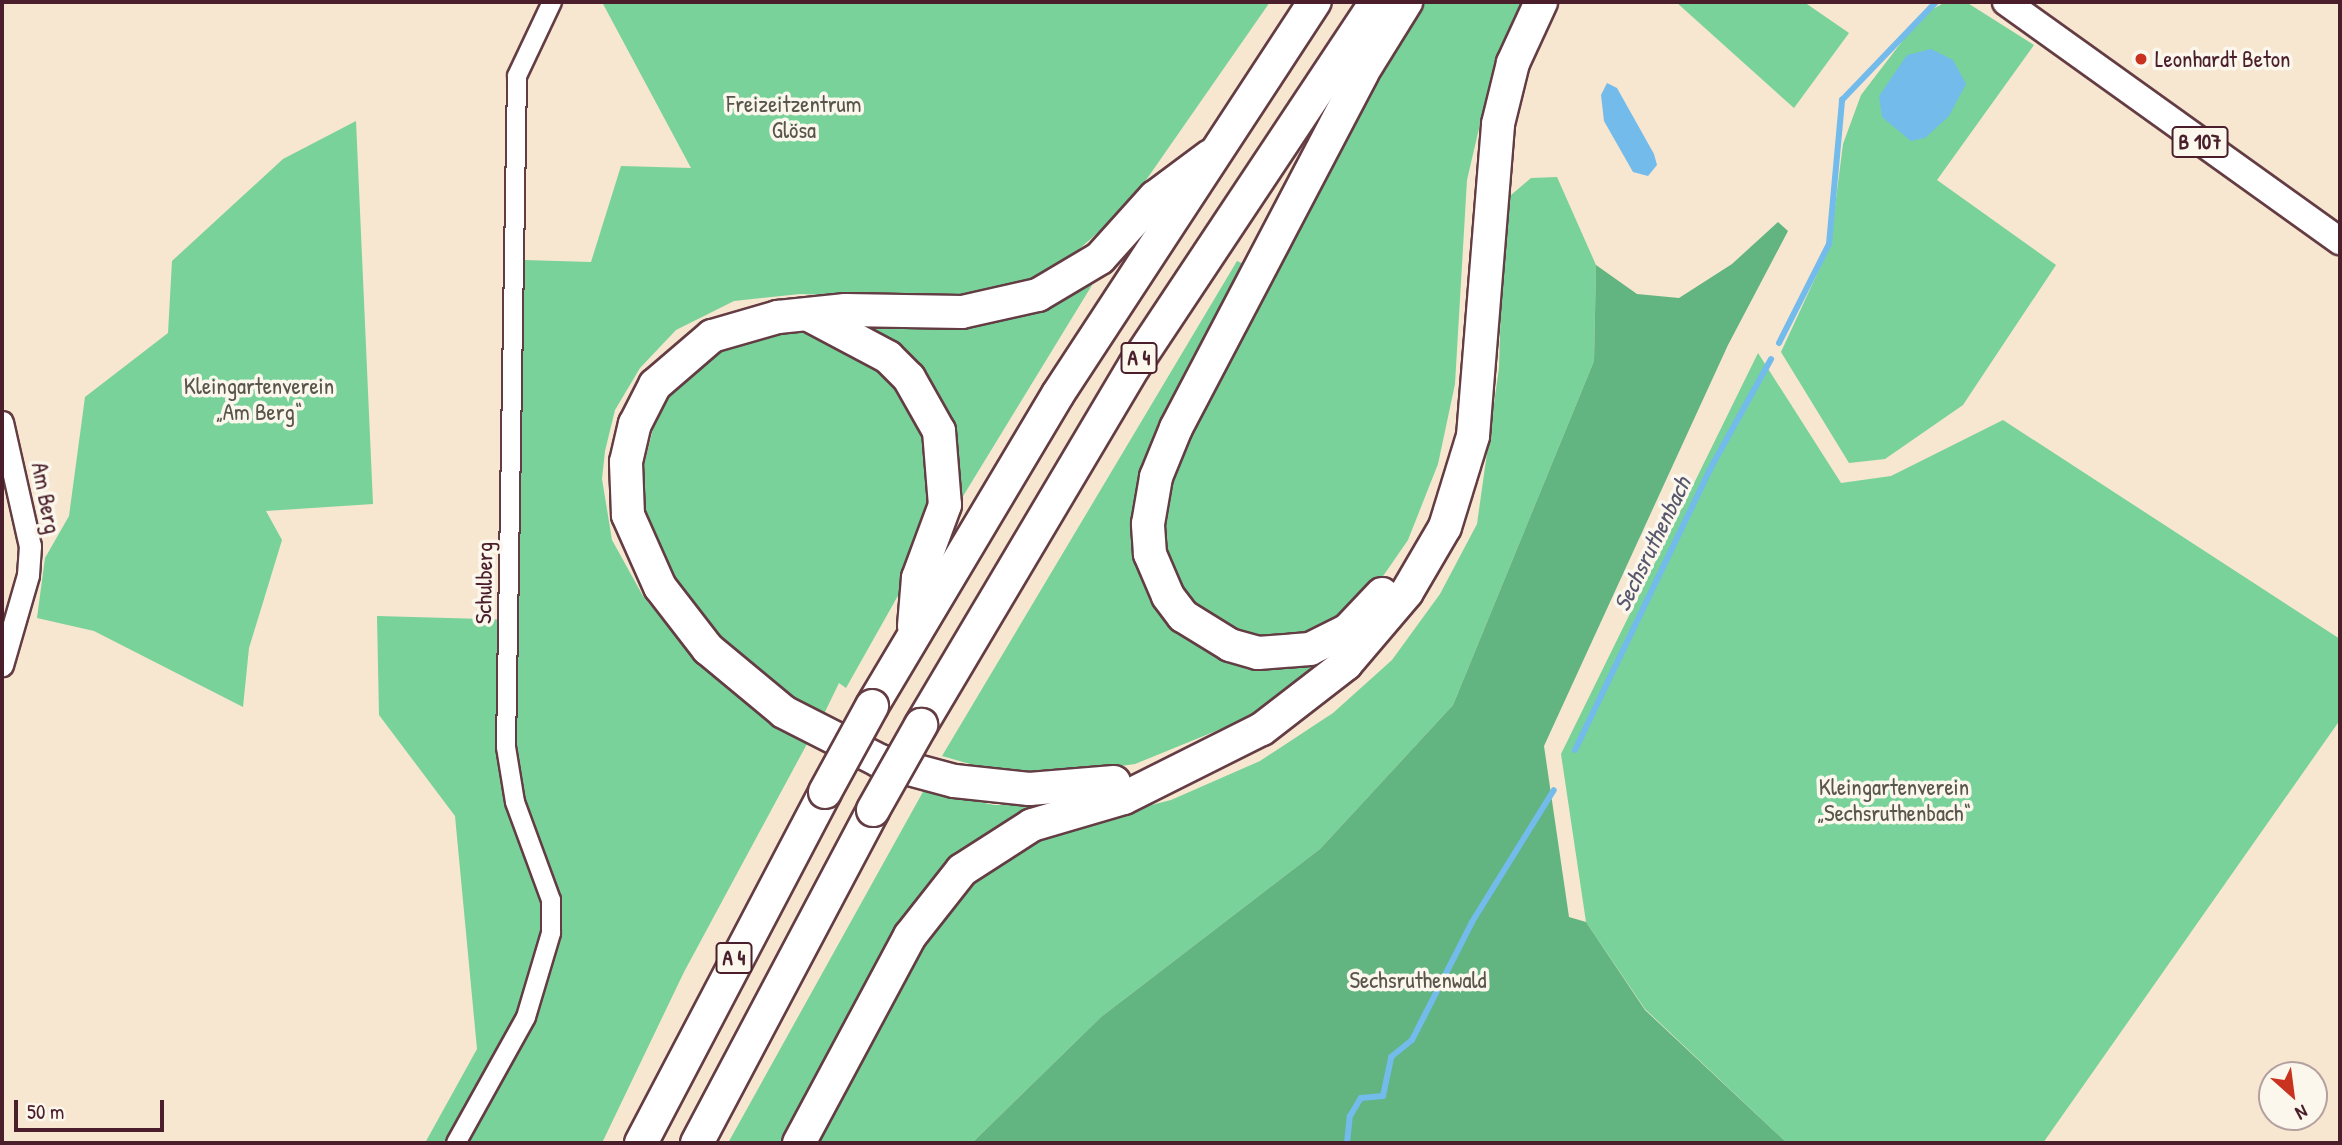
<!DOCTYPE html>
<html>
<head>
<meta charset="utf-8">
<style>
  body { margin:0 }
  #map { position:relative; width:2342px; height:1145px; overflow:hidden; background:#f7e6d0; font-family:"Patrick Hand",sans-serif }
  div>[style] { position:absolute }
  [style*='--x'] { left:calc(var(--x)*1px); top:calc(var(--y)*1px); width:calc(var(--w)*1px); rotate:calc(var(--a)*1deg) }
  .green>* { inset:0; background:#78d299 }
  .forest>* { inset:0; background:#62b481 }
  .water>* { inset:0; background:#73bbeb }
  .stream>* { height:6px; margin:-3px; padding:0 3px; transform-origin:3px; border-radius:3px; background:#73bbeb }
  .roads { filter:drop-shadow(2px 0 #643d44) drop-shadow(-2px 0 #643d44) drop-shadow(0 2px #643d44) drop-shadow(0 -2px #643d44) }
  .minor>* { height:18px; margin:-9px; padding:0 9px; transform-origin:9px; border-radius:9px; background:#fff }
  .tertiary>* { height:21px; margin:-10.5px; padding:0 10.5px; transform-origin:10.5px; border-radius:10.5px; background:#fff }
  .primary>* { height:26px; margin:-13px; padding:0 13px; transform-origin:13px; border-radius:13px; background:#fff }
  .motorway>* { height:32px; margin:-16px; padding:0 16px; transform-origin:16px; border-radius:16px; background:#fff }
  .bridges { filter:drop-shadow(2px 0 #643d44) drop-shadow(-2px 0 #643d44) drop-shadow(0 2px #643d44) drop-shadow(0 -2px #643d44) }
  .motorway-bridge>* { height:32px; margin:-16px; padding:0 16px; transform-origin:16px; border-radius:16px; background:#fff }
  .dots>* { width:19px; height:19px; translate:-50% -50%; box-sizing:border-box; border:4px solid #fbf7ec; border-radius:50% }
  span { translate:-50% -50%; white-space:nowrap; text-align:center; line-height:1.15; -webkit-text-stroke:7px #fbf7ec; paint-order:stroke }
  .shield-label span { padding:2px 5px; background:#fbf7ec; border:2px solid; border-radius:5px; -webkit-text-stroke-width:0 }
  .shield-label { font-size:21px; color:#4a1f2b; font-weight:700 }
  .poi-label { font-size:23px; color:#4a1f2b }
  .left { translate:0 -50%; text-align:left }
  .park-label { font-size:23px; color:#58554c }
  .street-label { font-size:23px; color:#4a1f2b }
  .water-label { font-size:24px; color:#58566e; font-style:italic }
  .frame { position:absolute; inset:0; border:4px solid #4a1f2b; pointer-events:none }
  .north { position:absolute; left:2258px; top:1061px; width:70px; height:70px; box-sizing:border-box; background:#fbf7ec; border:2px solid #b4a19f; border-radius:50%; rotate:152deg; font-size:19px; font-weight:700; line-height:28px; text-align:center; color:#4a1f2b }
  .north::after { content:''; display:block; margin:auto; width:24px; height:32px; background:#c8321e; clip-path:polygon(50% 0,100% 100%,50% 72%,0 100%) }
  .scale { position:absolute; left:14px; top:1100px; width:150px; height:32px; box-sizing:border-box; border:4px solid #4a1f2b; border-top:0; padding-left:9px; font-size:21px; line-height:24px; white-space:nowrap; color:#4a1f2b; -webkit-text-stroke:5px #fbf7ec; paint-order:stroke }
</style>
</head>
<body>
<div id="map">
  <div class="green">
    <div style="clip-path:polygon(602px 2px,1270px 2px,1128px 206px,1060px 266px,1018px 284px,939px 299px,800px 294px,734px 301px,676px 330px,640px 368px,615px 410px,605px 451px,602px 479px,612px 540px,643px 596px,702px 667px,808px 742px,684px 972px,602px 1143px,425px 1143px,477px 1049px,455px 816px,379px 715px,377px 616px,516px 620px,524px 260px,591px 262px,621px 166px,691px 168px)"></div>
    <div style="clip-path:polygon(1425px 2px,1523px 2px,1491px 77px,1467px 180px,1455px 384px,1438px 464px,1408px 540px,1370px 595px,1331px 627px,1288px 643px,1247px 641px,1180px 596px,1159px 554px,1170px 464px,1374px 76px)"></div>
    <div style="clip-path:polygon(1676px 2px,1804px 2px,1849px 33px,1794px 108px)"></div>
    <div style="clip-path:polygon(1946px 2px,1966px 2px,2034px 45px,1937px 180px,2056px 265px,1963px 405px,1885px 459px,1849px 463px,1781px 352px,1830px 246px,1843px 144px,1861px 95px,1923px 14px)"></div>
    <div style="clip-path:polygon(356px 121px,373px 504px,266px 511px,282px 540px,249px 648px,243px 707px,94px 631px,37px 618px,45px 558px,69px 516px,85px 397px,168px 333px,172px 261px,283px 159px)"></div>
    <div style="clip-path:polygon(1557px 177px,1596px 265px,1594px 361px,1453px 705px,1320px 849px,1101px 1017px,972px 1143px,814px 1143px,939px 914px,988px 865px,1058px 829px,1171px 800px,1260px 761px,1333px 713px,1392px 660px,1440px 594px,1477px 524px,1499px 368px,1504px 201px,1531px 178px)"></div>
    <div style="clip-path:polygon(1237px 261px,1248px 266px,1143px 485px,1183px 631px,1338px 653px,1255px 715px,1135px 764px,1063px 774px,998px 772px,942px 756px)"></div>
    <div style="clip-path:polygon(1097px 277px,957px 506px,951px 432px,846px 319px)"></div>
    <div style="clip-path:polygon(781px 331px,822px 335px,868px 355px,918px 406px,938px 485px,904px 585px,846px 688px,839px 683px,822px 718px,728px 649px,692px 607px,649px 528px,639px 485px,658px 409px,685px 374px,719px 348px)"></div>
    <div style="clip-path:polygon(1758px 353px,1841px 483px,1891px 476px,2003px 420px,2340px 639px,2340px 720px,2043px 1143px,1787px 1143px,1645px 1009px,1586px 922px,1561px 754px)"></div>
    <div style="clip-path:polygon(924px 790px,994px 805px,1064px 805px,1002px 829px,785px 1143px,728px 1143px)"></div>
  </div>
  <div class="forest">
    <div style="clip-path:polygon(1778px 222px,1788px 231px,1728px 345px,1544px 746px,1569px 917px,1586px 922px,1645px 1010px,1787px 1143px,972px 1143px,1101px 1017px,1320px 849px,1453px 705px,1594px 361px,1596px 265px,1637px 294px,1679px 298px,1732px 264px)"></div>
  </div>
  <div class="water">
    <div style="clip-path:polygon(1931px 49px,1953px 60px,1966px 84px,1949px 116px,1925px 138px,1911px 141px,1882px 117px,1879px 96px,1907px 55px)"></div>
    <div style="clip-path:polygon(1607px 83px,1617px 88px,1654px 154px,1657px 165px,1648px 176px,1633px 172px,1604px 121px,1601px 95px)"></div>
  </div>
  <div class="stream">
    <div style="--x:1779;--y:343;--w:111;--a:-63.2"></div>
    <div style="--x:1829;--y:244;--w:145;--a:-84.8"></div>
    <div style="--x:1842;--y:100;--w:136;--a:-46.2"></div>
    <div style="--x:1575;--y:750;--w:310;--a:-64.3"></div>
    <div style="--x:1709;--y:471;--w:128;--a:-61"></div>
    <div style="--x:1347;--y:1143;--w:27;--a:-84"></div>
    <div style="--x:1350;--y:1116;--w:21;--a:-59"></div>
    <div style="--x:1361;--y:1098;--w:22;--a:-5"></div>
    <div style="--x:1383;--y:1096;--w:40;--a:-78"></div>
    <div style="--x:1391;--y:1057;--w:27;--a:-39"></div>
    <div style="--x:1412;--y:1040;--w:132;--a:-63"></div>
    <div style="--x:1472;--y:922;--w:155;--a:-58.2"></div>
  </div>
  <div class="roads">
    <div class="minor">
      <div style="--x:456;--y:1143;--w:144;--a:-60.9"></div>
      <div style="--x:526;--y:1017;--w:88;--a:-73.4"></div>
      <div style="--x:551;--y:933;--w:33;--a:-90"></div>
      <div style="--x:551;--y:900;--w:104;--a:-110.2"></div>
      <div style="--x:515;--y:802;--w:56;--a:-99.3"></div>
      <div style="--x:506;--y:747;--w:671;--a:-89.06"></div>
      <div style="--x:517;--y:76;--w:82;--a:-64.7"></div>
    </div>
    <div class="tertiary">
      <div style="--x:2;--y:422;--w:127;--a:77.3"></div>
      <div style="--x:30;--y:546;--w:29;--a:94"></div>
      <div style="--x:28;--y:575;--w:94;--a:106.1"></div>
    </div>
    <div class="primary">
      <div style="--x:2006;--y:2;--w:411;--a:35.6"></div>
    </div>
    <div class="motorway">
      <div style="--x:811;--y:316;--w:87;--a:28"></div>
      <div style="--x:888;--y:357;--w:30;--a:45"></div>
      <div style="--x:909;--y:378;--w:61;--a:60.5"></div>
      <div style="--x:939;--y:431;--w:74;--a:85.4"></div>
      <div style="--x:945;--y:505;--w:78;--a:110.3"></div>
      <div style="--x:918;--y:578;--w:48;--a:94.8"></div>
      <div style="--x:1382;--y:594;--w:50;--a:133.4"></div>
      <div style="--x:1348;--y:630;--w:42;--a:153.4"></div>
      <div style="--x:1310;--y:649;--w:52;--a:175.6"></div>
      <div style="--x:1258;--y:653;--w:29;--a:-164"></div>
      <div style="--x:1230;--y:645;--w:55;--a:-148.3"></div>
      <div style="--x:1183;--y:616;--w:25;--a:-127"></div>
      <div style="--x:1168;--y:596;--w:46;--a:-113.2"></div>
      <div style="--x:1150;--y:554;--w:30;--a:-94"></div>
      <div style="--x:1148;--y:524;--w:48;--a:-80.3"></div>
      <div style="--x:1156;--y:477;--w:53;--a:-67.8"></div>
      <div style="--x:1176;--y:428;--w:401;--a:-62.3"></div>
      <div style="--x:1362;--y:73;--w:84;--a:-58.2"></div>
      <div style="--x:872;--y:706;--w:363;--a:-59.2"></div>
      <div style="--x:1058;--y:394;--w:469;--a:-56.8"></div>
      <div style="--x:921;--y:725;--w:419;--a:-59.3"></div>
      <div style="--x:1135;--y:365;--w:436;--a:-56.4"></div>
      <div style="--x:1114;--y:782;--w:85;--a:175.3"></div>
      <div style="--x:1029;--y:789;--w:75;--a:-173.9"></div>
      <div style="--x:954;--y:781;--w:77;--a:-164.9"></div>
      <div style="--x:880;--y:761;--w:108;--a:-153"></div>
      <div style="--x:784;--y:712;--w:99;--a:-140.3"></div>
      <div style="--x:708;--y:649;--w:78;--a:-127.7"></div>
      <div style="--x:660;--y:587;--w:79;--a:-114"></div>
      <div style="--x:628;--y:515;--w:53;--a:-92.2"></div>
      <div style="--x:626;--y:462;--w:39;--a:-77"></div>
      <div style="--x:635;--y:424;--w:44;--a:-62.9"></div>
      <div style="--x:655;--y:385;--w:75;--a:-40.7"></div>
      <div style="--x:712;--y:336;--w:69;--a:-16.1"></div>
      <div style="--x:778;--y:317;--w:68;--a:-5.9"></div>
      <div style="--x:846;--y:310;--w:116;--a:1"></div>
      <div style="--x:962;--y:312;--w:78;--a:-12.6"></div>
      <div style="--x:1038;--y:295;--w:72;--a:-30.8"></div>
      <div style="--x:1100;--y:258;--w:82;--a:-48"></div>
      <div style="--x:1155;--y:197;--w:69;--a:-36.7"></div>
      <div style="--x:641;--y:1143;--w:396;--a:-62.3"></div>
      <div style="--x:697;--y:1143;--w:377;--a:-62.1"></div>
      <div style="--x:799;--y:1143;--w:235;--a:-61.8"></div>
      <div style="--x:910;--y:936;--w:84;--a:-51.8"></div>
      <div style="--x:962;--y:870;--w:83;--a:-32.7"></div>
      <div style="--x:1032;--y:825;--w:96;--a:-16.4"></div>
      <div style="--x:1124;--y:798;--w:154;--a:-26.6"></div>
      <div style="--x:1262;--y:729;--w:106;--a:-37.7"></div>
      <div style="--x:1346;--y:664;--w:94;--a:-49.7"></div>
      <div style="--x:1407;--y:592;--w:75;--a:-59.7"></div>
      <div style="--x:1445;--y:527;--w:95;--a:-72.9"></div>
      <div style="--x:1473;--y:436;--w:313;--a:-85.4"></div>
      <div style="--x:1498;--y:124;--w:63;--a:-76.2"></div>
      <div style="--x:1513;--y:63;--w:67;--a:-65.3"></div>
    </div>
  </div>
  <div class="bridges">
    <div class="motorway-bridge">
      <div style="--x:825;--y:792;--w:98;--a:-61.3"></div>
      <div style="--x:873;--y:810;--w:98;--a:-60.5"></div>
    </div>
  </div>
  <div class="dots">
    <div style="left:2141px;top:59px;background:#c8321e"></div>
  </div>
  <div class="shield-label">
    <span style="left:2200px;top:142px">B 107</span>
    <span style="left:1139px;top:358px">A 4</span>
    <span style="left:734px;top:958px">A 4</span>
  </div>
  <div class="poi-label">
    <span class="left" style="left:2155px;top:59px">Leonhardt Beton</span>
  </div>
  <div class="park-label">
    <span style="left:794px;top:117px">Freizeitzentrum<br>Glösa</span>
    <span style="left:259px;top:399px">Kleingartenverein<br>„Am Berg“</span>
    <span style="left:1894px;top:800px">Kleingartenverein<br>„Sechsruthenbach“</span>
    <span style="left:1418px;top:980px">Sechsruthenwald</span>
  </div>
  <div class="street-label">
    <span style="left:46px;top:498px;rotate:79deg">Am Berg</span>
    <span style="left:484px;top:583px;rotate:-89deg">Schulberg</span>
  </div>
  <div class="water-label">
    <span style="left:1652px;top:544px;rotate:-64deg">Sechsruthenbach</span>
  </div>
  <div class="frame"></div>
  <div class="north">N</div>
  <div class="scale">50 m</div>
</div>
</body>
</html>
